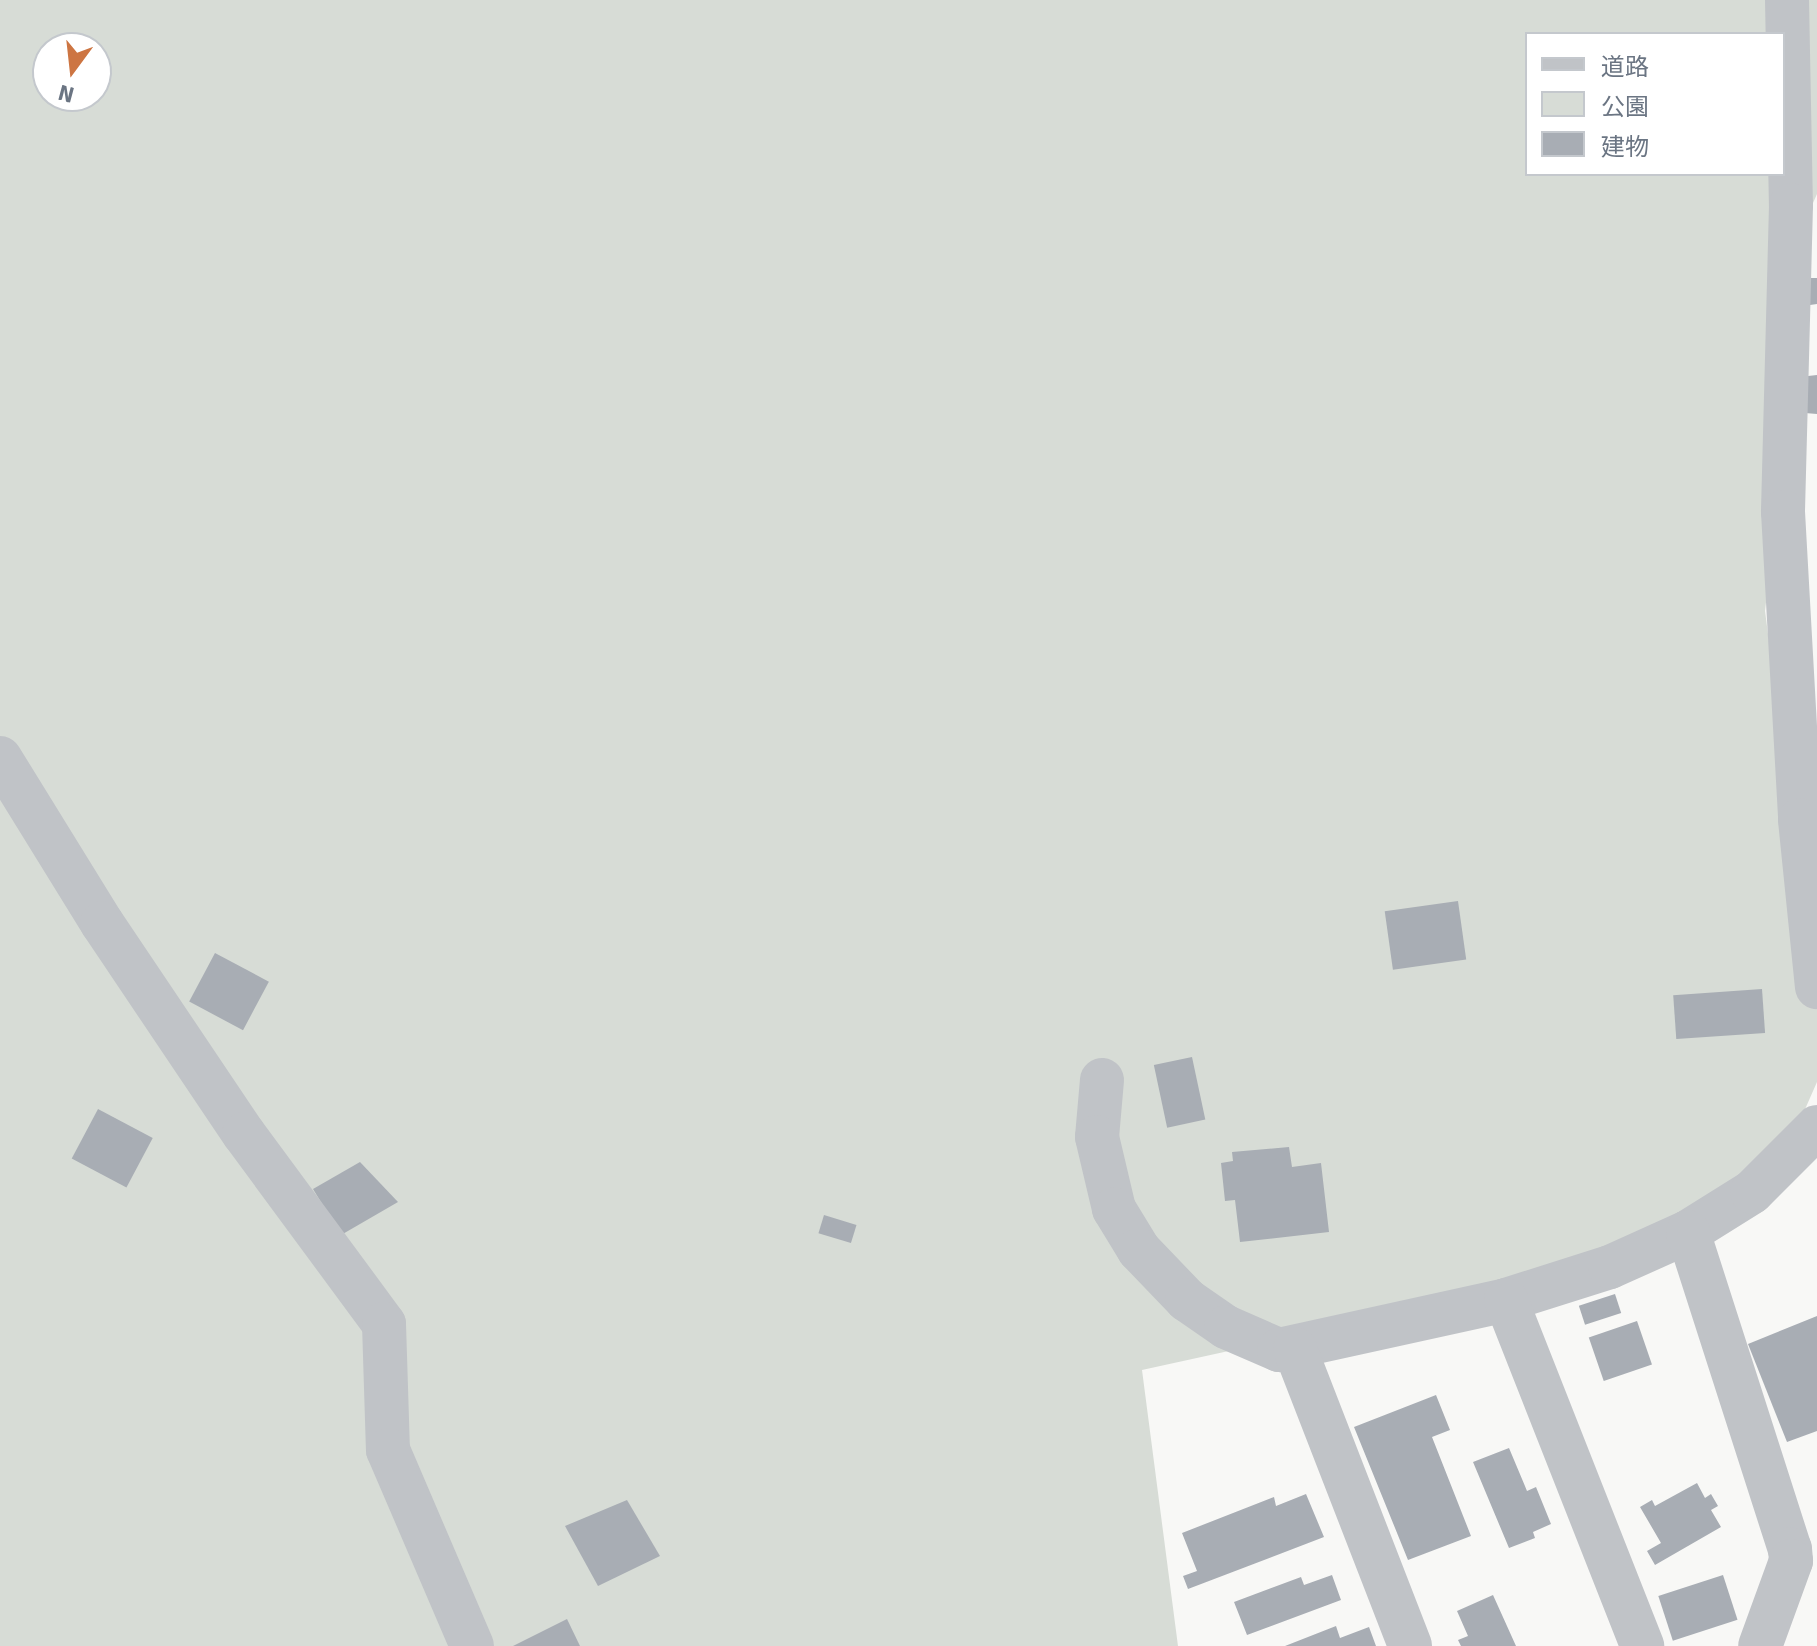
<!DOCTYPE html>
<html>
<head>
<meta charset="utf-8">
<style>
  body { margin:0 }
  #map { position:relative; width:1817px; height:1646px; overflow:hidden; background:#f8f8f6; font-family:Signika,"Noto Sans JP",sans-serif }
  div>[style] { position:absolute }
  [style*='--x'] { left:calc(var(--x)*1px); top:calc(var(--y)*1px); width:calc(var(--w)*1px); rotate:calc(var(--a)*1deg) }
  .green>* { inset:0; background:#d7dcd6 }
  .building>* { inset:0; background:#a8adb4; transform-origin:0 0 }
  .minor>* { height:44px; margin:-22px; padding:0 22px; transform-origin:22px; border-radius:22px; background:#c0c3c7 }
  span { translate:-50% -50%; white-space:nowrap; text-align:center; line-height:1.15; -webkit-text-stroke:8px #fff; paint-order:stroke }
  .legend { position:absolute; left:1525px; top:32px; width:260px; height:144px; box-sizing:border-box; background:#fff; border:2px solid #c4c8cd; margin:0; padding:10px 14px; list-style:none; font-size:24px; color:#6b7583 }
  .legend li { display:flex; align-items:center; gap:16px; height:40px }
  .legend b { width:40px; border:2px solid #c4c8cd }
  .north { position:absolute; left:32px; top:32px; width:80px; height:80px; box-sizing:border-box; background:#fff; border:2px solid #c4c8cd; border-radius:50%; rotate:195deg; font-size:22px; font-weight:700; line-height:32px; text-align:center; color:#6b7583 }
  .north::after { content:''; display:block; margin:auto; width:28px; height:36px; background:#cd7542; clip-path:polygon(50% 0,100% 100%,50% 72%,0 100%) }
</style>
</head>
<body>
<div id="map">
  <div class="green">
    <div style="clip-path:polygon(evenodd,0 0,1817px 0,1817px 194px,1813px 203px,1765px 611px,1817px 1010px,1817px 1082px,1781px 1164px,1633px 1251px,1411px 1311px,1142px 1370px,1178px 1646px,0 1646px,0 0,1527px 34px,1783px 34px,1783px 174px,1527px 174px,1527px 34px,0 0,48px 48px,96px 48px,96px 96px,48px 96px,48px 48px)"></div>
  </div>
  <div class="building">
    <div style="clip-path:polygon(1809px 278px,1817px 278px,1817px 304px,1810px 305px)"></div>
    <div style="clip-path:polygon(1817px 375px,1817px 414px,1805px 413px,1808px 376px)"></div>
    <div style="left:1458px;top:901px;width:59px;height:74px;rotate:82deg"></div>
    <div style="left:215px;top:953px;width:61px;height:55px;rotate:28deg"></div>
    <div style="left:1762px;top:989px;width:44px;height:89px;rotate:86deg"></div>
    <div style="left:1192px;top:1057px;width:64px;height:39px;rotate:78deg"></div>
    <div style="left:98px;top:1109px;width:62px;height:56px;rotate:28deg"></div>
    <div style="clip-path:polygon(1289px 1147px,1292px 1167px,1321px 1163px,1329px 1232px,1240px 1242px,1235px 1200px,1225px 1201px,1221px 1163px,1233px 1161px,1232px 1152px)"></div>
    <div style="clip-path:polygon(360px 1162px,398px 1202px,341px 1235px,313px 1189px)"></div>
    <div style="left:824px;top:1215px;width:34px;height:19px;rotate:17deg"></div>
    <div style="left:1615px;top:1294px;width:20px;height:38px;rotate:72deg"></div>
    <div style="clip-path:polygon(1817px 1316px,1817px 1431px,1787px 1442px,1748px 1344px)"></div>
    <div style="left:1637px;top:1321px;width:46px;height:51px;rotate:71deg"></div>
    <div style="clip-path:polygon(1436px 1395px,1450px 1430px,1432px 1437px,1471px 1536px,1408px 1560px,1354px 1427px)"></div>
    <div style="clip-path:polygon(1509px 1448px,1527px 1491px,1536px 1487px,1551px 1524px,1533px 1532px,1535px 1538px,1509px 1548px,1473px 1462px)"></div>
    <div style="clip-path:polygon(1697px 1483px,1705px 1498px,1711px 1494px,1718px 1506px,1711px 1510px,1721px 1527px,1655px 1565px,1647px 1551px,1661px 1543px,1640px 1507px,1652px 1500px,1655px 1506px)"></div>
    <div style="clip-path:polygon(1306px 1494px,1324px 1537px,1188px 1589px,1183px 1576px,1197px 1571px,1182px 1533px,1274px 1497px,1276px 1506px)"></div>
    <div style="clip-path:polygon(627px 1500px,660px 1556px,598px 1586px,565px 1526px)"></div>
    <div style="clip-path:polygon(1332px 1575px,1341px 1600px,1247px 1635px,1234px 1602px,1301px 1577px,1304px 1585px)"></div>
    <div style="left:1723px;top:1575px;width:47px;height:68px;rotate:72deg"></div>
    <div style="clip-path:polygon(1493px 1595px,1516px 1646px,1461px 1646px,1458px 1640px,1468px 1636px,1457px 1611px)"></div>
    <div style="clip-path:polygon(567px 1619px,580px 1646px,513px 1646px)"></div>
    <div style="clip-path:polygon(1336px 1626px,1340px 1638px,1369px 1627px,1376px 1646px,1285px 1646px)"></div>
  </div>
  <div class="minor">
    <div style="--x:1787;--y:0;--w:205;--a:88.9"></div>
    <div style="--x:1791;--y:205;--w:307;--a:91.5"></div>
    <div style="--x:1783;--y:512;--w:308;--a:86.8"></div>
    <div style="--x:1800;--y:820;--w:168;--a:84.2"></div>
    <div style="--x:0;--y:758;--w:194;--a:58.3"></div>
    <div style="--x:102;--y:923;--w:254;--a:56.1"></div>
    <div style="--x:244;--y:1134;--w:236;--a:53.6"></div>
    <div style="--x:384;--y:1324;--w:126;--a:88.2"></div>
    <div style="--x:388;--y:1450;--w:213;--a:66.8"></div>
    <div style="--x:1102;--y:1080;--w:57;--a:95"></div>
    <div style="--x:1097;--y:1137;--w:74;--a:76.7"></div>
    <div style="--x:1114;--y:1209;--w:48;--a:58.6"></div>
    <div style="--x:1139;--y:1250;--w:69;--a:46.2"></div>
    <div style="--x:1187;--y:1300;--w:47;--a:34.7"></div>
    <div style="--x:1226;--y:1327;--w:58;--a:23.5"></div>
    <div style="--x:1279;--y:1350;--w:232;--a:-12.4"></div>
    <div style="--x:1506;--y:1300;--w:109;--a:-17.6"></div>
    <div style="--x:1610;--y:1267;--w:85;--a:-24.2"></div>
    <div style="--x:1688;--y:1232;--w:75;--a:-32"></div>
    <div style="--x:1752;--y:1192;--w:92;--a:-45"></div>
    <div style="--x:1688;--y:1232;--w:333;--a:72.2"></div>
    <div style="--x:1790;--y:1549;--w:12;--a:85"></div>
    <div style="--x:1791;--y:1561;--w:90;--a:110"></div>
    <div style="--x:1506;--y:1300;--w:372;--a:68.5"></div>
    <div style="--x:1295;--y:1349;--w:318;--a:68.8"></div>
  </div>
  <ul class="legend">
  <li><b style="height:10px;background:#c0c3c7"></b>道路</li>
  <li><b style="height:22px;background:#d7dcd6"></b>公園</li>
  <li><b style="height:22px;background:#a8adb4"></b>建物</li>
  </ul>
  <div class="north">N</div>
</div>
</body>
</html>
